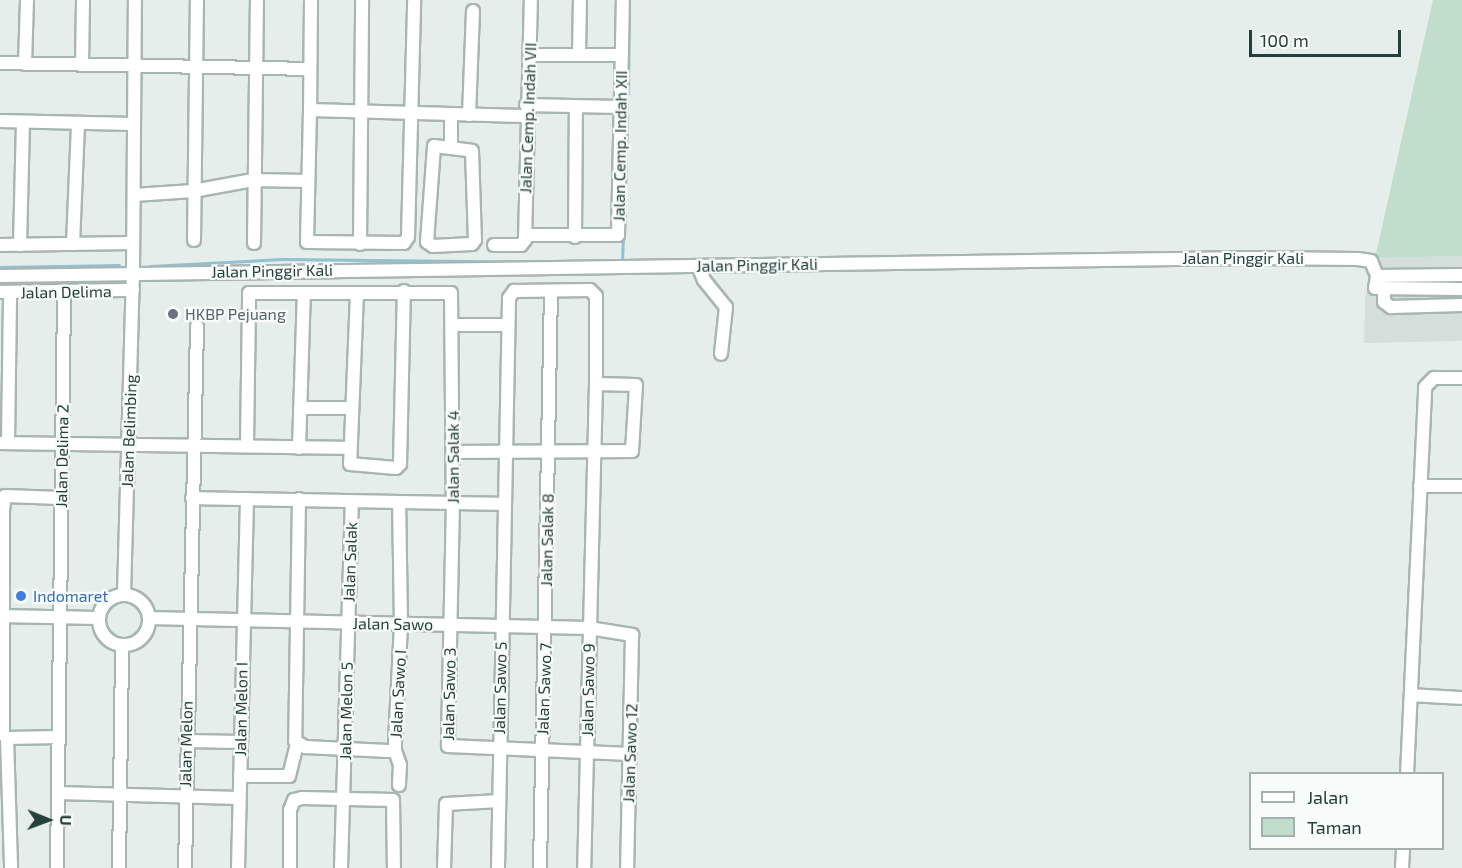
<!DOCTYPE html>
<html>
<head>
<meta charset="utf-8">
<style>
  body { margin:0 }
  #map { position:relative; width:1462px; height:868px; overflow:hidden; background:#e6eeeb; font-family:"Exo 2",sans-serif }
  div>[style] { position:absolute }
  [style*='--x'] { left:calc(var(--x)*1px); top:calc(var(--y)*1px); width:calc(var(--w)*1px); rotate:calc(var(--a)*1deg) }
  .built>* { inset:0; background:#d4dedb }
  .green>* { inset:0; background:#c0decb }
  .stream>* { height:3px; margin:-1.5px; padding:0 1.5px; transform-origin:1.5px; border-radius:1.5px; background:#90c0d1 }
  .roads { filter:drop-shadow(2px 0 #a8b6b3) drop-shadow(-2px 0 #a8b6b3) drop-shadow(0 2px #a8b6b3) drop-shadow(0 -2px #a8b6b3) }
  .minor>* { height:12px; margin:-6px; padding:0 6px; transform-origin:6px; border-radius:6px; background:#fff }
  .minor>.ring { margin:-6px; padding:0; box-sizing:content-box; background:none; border:12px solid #fff; border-radius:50% }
  .dots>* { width:16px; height:16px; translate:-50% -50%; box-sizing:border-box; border:3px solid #f7fbf9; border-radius:50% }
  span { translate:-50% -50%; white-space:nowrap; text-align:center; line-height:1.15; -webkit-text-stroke:4.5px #f7fbf9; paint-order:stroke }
  .street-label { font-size:16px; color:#25403c }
  .worship-label { font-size:16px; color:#5b616d }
  .left { translate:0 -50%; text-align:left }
  .shop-label { font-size:16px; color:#366cbe }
  .legend { position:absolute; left:1249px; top:772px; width:195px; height:78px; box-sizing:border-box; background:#f7fbf9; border:2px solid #a3b0ad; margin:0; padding:8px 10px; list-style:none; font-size:18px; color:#25403c }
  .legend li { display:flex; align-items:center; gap:12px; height:30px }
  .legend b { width:30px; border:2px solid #a3b0ad }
  .north { position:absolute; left:18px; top:790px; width:60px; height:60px; -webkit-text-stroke:4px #f7fbf9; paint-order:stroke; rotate:91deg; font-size:16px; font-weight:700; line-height:24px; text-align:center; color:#25403c }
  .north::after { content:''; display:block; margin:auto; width:21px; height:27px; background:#25403c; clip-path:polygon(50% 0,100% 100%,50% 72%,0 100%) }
  .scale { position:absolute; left:1249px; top:30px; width:152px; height:27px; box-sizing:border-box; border:3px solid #25403c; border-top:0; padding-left:8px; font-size:18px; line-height:21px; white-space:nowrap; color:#25403c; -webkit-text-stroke:4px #f7fbf9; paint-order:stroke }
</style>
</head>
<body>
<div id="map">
  <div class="built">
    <div style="clip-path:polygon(1462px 256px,1462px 341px,1364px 343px,1365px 297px,1375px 258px)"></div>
  </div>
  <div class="green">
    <div style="clip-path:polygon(1433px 0,1462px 0,1462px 256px,1375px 258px)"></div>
  </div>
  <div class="stream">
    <div style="--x:628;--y:94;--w:94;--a:-89.4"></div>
    <div style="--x:626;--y:152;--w:36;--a:-88"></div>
    <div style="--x:622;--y:263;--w:26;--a:-88"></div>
    <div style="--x:150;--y:266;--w:132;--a:-3"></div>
    <div style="--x:282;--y:259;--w:274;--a:0.6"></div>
    <div style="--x:0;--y:267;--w:119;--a:-1"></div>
  </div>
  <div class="roads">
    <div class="minor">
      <div style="--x:311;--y:0;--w:110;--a:90.5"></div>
      <div style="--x:310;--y:110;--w:216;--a:1.6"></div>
      <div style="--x:530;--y:55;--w:92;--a:0"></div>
      <div style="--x:579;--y:55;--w:55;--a:-89"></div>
      <div style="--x:0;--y:63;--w:310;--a:1.1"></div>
      <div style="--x:25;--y:64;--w:64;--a:-88.2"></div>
      <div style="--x:82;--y:65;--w:65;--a:-89.1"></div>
      <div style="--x:526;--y:105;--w:94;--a:1.2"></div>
      <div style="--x:310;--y:110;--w:132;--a:91.3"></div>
      <div style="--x:307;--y:242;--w:97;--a:0.6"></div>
      <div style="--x:404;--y:243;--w:7;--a:-56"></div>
      <div style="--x:408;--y:237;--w:237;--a:-88.5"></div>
      <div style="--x:451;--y:114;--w:33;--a:90"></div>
      <div style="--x:469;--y:115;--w:104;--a:-87.8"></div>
      <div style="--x:0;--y:121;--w:134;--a:1.3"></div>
      <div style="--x:434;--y:146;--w:38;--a:7"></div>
      <div style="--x:472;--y:151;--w:89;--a:88.1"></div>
      <div style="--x:475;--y:240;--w:5;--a:127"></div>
      <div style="--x:472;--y:244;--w:39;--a:177"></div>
      <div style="--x:433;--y:246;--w:7;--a:-146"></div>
      <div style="--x:427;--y:242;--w:96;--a:-85.8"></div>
      <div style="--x:134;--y:195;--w:59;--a:-3.9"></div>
      <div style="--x:193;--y:191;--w:61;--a:-10.4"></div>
      <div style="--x:253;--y:180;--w:54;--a:1.1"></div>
      <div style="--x:525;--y:235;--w:93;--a:0"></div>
      <div style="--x:618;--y:235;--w:235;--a:-88.8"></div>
      <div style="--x:575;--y:237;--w:131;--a:-89.6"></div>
      <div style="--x:194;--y:240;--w:240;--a:-89.3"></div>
      <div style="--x:254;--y:243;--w:243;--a:-89.3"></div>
      <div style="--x:73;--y:244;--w:121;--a:-87.6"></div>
      <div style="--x:360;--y:244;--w:244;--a:-89.5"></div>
      <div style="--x:0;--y:245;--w:131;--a:-0.9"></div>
      <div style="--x:20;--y:245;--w:123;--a:-88.6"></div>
      <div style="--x:494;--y:245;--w:27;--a:0"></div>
      <div style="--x:521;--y:245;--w:6;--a:-51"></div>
      <div style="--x:525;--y:240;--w:240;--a:-88.6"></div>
      <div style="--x:698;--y:266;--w:15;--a:67"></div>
      <div style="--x:704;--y:280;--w:35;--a:51"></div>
      <div style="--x:726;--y:307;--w:47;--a:96.1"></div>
      <div style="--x:1462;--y:275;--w:85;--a:179.3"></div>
      <div style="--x:1377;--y:276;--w:12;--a:99"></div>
      <div style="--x:1375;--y:288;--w:87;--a:0.7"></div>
      <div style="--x:0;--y:276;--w:1249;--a:-0.83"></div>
      <div style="--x:1249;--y:258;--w:109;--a:0.5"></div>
      <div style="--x:1358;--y:259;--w:13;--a:9"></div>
      <div style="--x:1371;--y:261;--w:11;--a:68"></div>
      <div style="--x:1384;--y:291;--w:11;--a:90"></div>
      <div style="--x:1384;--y:302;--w:9;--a:36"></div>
      <div style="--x:1391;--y:307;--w:71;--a:-1.6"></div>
      <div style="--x:0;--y:292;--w:133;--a:-0.9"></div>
      <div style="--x:357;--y:293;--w:171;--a:92.3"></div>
      <div style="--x:350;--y:464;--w:46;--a:5"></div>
      <div style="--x:396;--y:468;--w:6;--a:-45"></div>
      <div style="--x:400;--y:464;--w:173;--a:-88.7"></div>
      <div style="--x:454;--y:325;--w:52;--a:0"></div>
      <div style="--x:300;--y:408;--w:51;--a:0"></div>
      <div style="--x:8;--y:442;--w:150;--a:-89.2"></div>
      <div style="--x:0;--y:443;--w:349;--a:0.8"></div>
      <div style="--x:247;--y:445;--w:152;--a:-89.2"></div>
      <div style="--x:249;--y:293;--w:202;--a:0"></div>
      <div style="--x:451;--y:293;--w:209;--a:89.5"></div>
      <div style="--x:453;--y:502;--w:244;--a:91.2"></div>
      <div style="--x:448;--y:746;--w:182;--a:2.5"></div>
      <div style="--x:299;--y:448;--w:155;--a:-88.2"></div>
      <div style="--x:453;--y:452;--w:179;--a:-0.3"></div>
      <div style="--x:632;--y:451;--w:66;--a:-86.5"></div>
      <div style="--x:636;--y:385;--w:40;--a:-178.6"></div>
      <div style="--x:1420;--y:486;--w:42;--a:0"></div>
      <div style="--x:192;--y:498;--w:310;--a:1.1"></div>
      <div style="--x:299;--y:499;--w:242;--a:90.9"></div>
      <div style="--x:295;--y:741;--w:12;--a:31"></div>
      <div style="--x:305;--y:747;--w:83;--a:2.8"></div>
      <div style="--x:388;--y:751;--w:7;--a:0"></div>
      <div style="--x:395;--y:751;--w:8;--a:-90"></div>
      <div style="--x:395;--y:743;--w:119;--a:-87.1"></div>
      <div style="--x:401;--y:624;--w:121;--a:-90.9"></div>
      <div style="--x:124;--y:594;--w:320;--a:-88.4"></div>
      <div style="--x:133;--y:274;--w:274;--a:-89.6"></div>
      <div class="ring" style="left:99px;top:595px;width:38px;height:38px"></div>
      <div style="--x:0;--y:616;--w:97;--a:1.2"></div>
      <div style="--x:149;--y:618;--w:440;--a:1.3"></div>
      <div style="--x:589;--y:628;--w:44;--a:9.2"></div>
      <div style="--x:632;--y:635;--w:233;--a:91.2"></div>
      <div style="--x:1411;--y:695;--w:51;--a:3.4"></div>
      <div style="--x:58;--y:737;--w:51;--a:178.9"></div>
      <div style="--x:7;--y:738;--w:6;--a:-135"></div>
      <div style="--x:3;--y:734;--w:224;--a:-90"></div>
      <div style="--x:3;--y:510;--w:14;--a:-82"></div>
      <div style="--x:5;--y:496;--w:56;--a:2"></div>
      <div style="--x:7;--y:738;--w:130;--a:88.2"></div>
      <div style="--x:186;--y:741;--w:55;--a:1"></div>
      <div style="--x:395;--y:751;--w:15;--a:70"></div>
      <div style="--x:400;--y:765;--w:20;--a:93"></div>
      <div style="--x:1407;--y:774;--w:387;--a:-87.3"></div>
      <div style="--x:1425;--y:387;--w:13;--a:-45"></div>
      <div style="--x:1434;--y:378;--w:28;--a:0"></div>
      <div style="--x:240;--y:776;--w:49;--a:0"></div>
      <div style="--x:289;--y:776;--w:34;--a:-76"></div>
      <div style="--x:58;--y:793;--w:181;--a:1.6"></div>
      <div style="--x:57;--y:868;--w:574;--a:-89.3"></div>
      <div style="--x:119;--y:868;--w:222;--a:-89.2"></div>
      <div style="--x:185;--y:868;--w:542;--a:-88.73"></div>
      <div style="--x:238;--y:868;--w:369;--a:-88.6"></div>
      <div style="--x:290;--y:868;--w:58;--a:-90"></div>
      <div style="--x:290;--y:810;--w:11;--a:-68"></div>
      <div style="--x:294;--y:800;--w:8;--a:-14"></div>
      <div style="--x:302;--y:798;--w:91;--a:1.3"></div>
      <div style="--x:393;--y:800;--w:68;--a:89.2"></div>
      <div style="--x:341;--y:868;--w:366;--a:-88.3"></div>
      <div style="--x:444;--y:868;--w:64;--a:-88.2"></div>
      <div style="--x:446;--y:804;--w:53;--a:-3.2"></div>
      <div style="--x:498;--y:868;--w:570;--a:-88.89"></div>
      <div style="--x:509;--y:298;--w:9;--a:-54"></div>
      <div style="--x:514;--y:291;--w:76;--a:-0.8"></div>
      <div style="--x:590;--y:290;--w:8;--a:45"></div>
      <div style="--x:596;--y:296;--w:88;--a:90"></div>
      <div style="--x:596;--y:384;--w:484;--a:91.4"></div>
      <div style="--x:540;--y:868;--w:576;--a:-88.91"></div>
      <div style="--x:1402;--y:868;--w:20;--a:-87"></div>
    </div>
  </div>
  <div class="dots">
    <div style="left:173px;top:314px;background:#6b7280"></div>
    <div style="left:21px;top:596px;background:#3f7fe0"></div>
  </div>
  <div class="street-label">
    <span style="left:528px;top:118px;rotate:-88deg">Jalan Cemp. Indah VII</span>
    <span style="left:620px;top:146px;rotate:-89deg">Jalan Cemp. Indah XII</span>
    <span style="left:1243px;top:258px">Jalan Pinggir Kali</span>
    <span style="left:757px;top:265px;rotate:-1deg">Jalan Pinggir Kali</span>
    <span style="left:272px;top:271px;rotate:-1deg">Jalan Pinggir Kali</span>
    <span style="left:66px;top:292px;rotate:-1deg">Jalan Delima</span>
    <span style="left:129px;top:431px;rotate:-88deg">Jalan Belimbing</span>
    <span style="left:62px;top:456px;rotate:-89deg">Jalan Delima 2</span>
    <span style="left:453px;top:457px;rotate:-90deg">Jalan Salak 4</span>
    <span style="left:547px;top:540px;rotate:-89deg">Jalan Salak 8</span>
    <span style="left:350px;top:562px;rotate:-88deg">Jalan Salak</span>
    <span style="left:393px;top:624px;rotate:1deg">Jalan Sawo</span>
    <span style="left:500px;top:688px;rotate:-89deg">Jalan Sawo 5</span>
    <span style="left:544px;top:689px;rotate:-88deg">Jalan Sawo 7</span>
    <span style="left:588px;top:690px;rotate:-89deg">Jalan Sawo 9</span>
    <span style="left:398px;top:694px;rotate:-87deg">Jalan Sawo I</span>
    <span style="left:449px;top:694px;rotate:-89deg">Jalan Sawo 3</span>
    <span style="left:241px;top:709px;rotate:-89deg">Jalan Melon I</span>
    <span style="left:346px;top:711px;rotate:-89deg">Jalan Melon 5</span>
    <span style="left:186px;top:744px;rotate:-89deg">Jalan Melon</span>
    <span style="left:630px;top:753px;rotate:-88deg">Jalan Sawo 12</span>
  </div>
  <div class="worship-label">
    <span class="left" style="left:185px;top:314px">HKBP Pejuang</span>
  </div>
  <div class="shop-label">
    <span class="left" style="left:33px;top:596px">Indomaret</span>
  </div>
  <ul class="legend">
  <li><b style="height:8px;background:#fff"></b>Jalan</li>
  <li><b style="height:16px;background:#c0decb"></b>Taman</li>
  </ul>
  <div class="north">U</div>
  <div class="scale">100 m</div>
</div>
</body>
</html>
